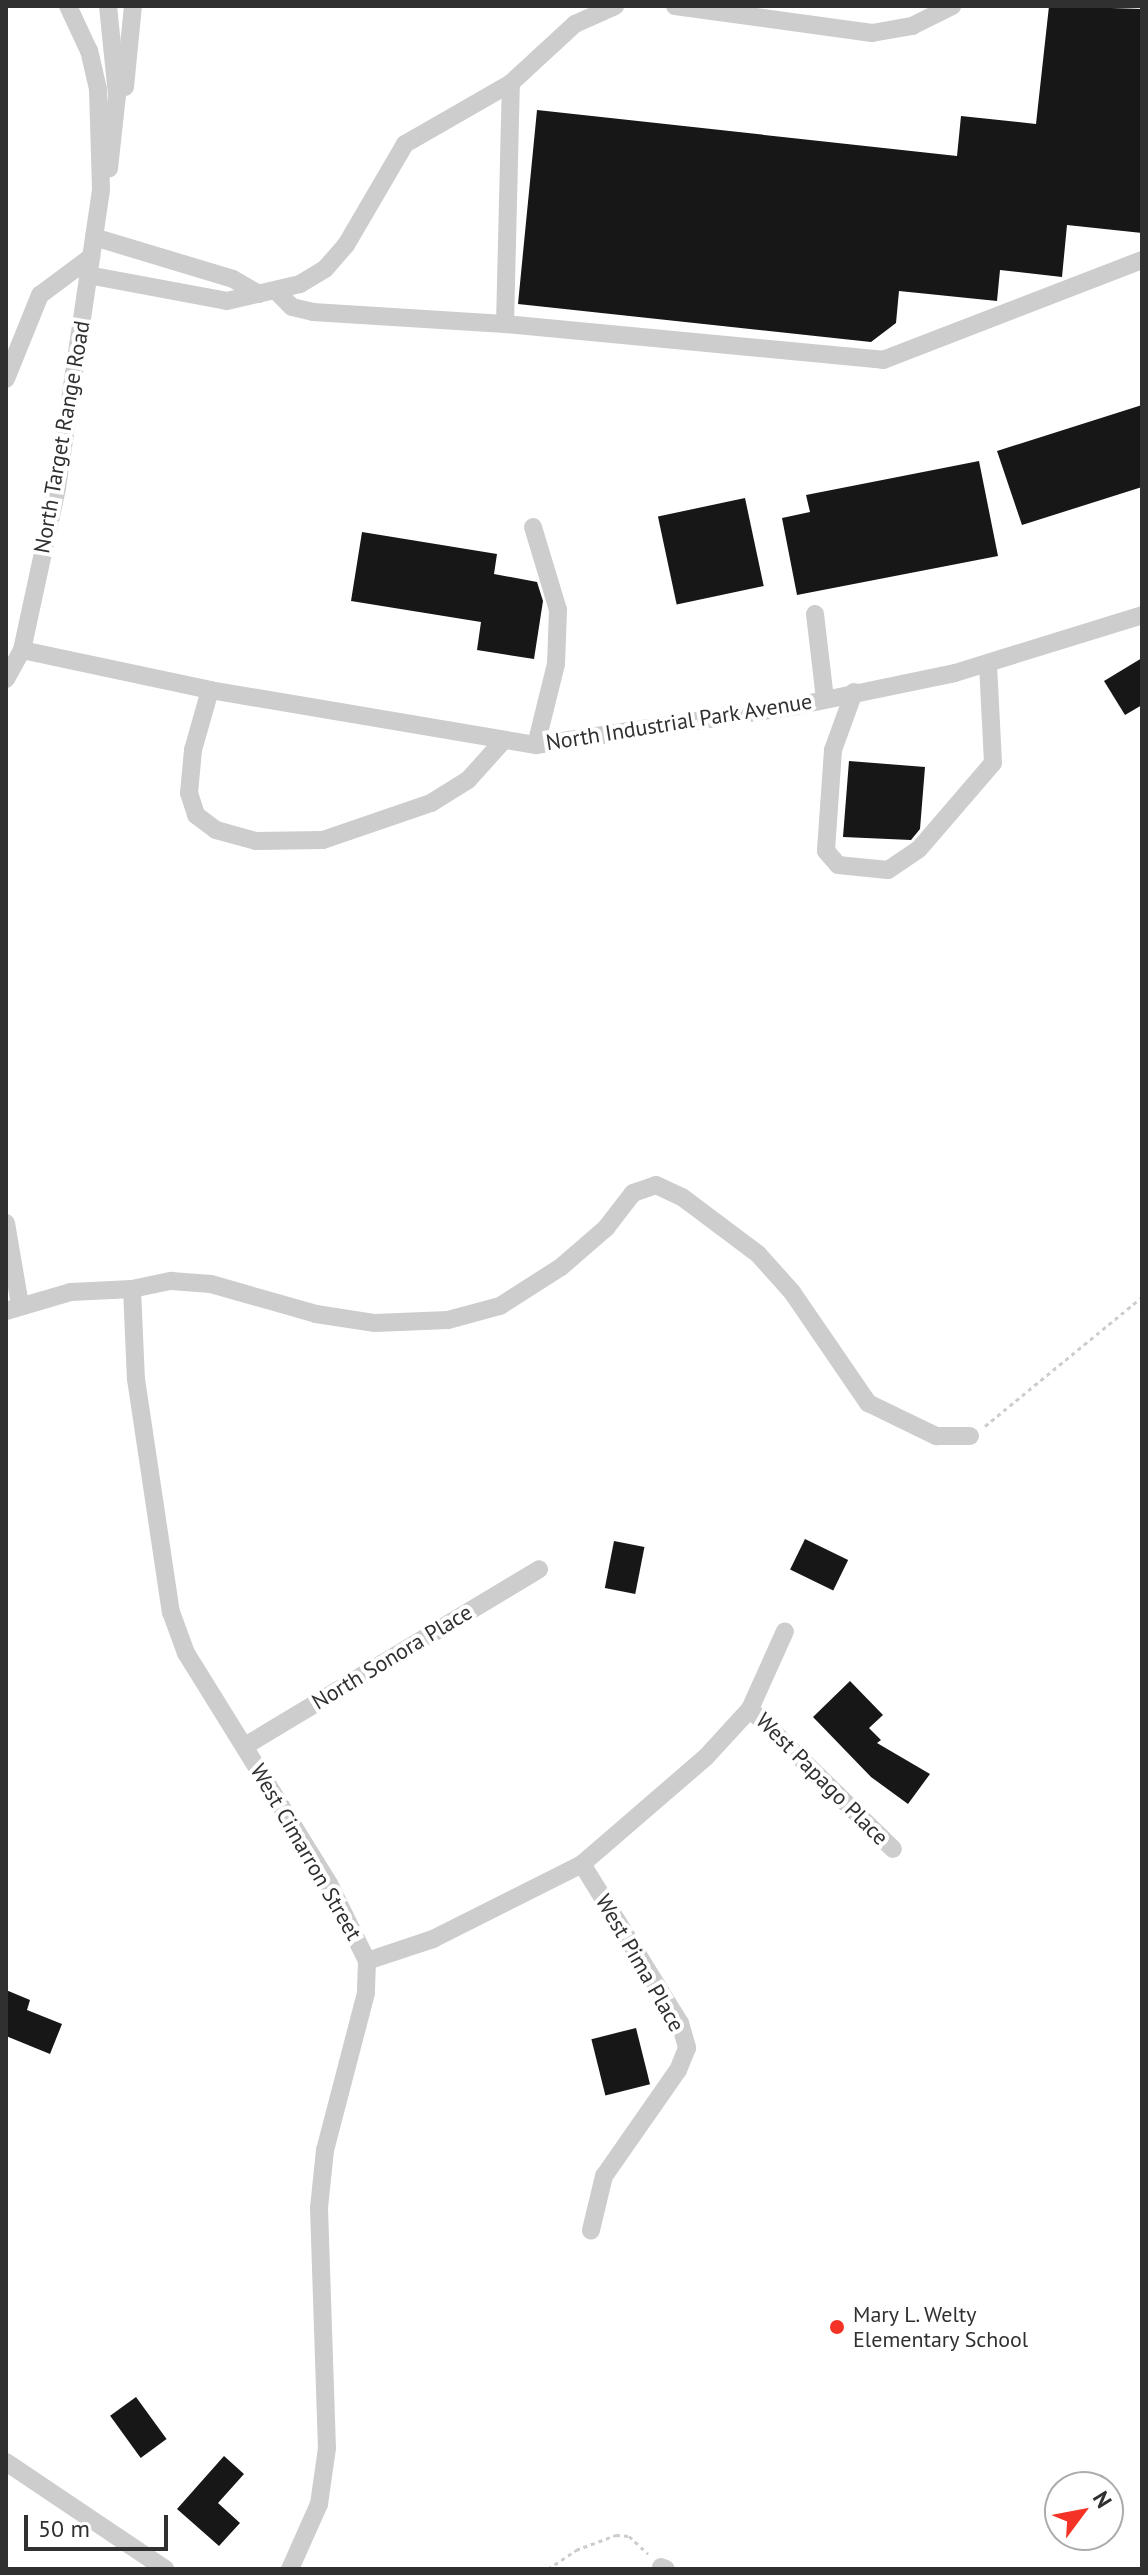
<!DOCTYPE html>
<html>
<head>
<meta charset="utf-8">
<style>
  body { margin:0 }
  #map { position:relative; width:1148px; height:2575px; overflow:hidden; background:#fff; font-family:"PT Sans",sans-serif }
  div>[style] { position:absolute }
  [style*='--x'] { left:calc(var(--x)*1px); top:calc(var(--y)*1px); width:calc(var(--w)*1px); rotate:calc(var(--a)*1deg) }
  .building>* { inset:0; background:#171717; transform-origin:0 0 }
  .path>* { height:3px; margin-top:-1.5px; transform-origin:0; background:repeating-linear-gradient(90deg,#cdcdcd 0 4px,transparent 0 8px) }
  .minor>* { height:18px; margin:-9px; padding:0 9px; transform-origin:9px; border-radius:9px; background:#cdcdcd }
  .dots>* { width:22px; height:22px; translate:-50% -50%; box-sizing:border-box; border:4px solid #fff; border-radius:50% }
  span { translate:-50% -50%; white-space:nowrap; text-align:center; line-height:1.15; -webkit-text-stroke:8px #fff; paint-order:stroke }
  .street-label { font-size:22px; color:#303030 }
  .poi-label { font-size:22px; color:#303030 }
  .left { translate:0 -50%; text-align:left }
  .frame { position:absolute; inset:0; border:8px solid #303030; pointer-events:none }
  .north { position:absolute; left:1044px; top:2471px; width:80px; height:80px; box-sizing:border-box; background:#fff; border:2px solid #acacac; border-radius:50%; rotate:58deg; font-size:22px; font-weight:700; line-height:32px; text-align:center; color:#303030 }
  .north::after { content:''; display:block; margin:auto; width:28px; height:36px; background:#f43326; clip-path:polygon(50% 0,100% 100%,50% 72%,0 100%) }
  .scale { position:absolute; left:24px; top:2515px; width:144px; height:36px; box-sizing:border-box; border:4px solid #303030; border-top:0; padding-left:10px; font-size:24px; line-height:28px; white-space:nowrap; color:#303030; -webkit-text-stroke:6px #fff; paint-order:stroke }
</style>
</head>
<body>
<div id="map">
  <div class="building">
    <div style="clip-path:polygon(1049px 6px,1142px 9px,1142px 233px,1067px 225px,1062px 277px,1000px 270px,997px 301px,899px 291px,896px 323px,871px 342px,518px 304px,537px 110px,957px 156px,961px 116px,1036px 124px)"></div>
    <div style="clip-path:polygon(1142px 405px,1142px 487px,1022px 525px,997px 451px)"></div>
    <div style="clip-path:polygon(979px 461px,998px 556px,797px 595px,782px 518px,810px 512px,806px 495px)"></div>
    <div style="left:745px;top:498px;width:90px;height:89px;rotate:78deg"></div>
    <div style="clip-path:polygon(362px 532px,497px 554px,494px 574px,537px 582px,543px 601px,534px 659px,477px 650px,481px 622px,351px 601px)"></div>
    <div style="clip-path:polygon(1142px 658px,1142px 705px,1125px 715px,1104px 681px)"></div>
    <div style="clip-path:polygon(849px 761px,925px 767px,920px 829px,911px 840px,843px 837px)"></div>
    <div style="left:805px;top:1539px;width:48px;height:34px;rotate:26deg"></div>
    <div style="left:614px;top:1541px;width:31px;height:48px;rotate:11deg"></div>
    <div style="clip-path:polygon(850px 1681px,883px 1715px,869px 1728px,881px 1740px,877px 1743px,930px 1774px,908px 1804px,871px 1777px,813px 1717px)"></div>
    <div style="clip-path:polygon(6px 1990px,30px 2000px,27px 2010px,62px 2024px,50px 2054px,6px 2036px)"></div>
    <div style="left:636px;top:2028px;width:58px;height:46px;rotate:76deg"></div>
    <div style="left:136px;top:2397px;width:52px;height:32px;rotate:54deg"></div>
    <div style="clip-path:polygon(224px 2456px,244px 2474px,218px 2503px,240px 2523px,219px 2546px,177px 2509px)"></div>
  </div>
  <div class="path">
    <div style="--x:985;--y:1426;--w:203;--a:-39.4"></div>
    <div style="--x:548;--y:2569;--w:34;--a:-34"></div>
    <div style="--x:576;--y:2550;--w:43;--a:-20.6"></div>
    <div style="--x:616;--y:2535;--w:13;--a:4"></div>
    <div style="--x:629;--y:2536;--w:26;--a:43"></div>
  </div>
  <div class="minor">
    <div style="--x:108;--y:6;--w:89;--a:84.2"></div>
    <div style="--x:117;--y:95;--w:74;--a:96.2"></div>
    <div style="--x:675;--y:6;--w:199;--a:7.8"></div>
    <div style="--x:872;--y:33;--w:41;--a:-9.9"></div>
    <div style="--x:912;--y:26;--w:45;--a:-26.6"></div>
    <div style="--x:125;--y:87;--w:81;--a:-84.4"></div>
    <div style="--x:94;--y:237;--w:145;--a:16.8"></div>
    <div style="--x:233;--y:279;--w:30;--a:30"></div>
    <div style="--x:88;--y:275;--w:141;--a:10.6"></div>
    <div style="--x:227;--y:301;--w:75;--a:-13.1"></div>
    <div style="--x:300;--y:284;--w:29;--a:-31"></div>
    <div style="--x:325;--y:269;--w:32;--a:-49"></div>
    <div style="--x:346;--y:245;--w:117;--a:-59.7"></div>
    <div style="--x:405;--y:144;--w:122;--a:-29.9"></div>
    <div style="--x:511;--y:83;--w:87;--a:-42.7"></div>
    <div style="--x:575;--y:24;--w:44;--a:-24.2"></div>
    <div style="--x:277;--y:292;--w:21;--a:45"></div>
    <div style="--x:292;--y:307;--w:22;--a:13"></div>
    <div style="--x:313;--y:312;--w:192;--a:3.6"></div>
    <div style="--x:505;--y:324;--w:241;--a:-88.6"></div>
    <div style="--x:505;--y:324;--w:380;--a:5.4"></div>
    <div style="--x:883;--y:360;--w:278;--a:-21.1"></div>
    <div style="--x:6;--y:379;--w:91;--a:-68"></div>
    <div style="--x:40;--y:295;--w:64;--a:-36.7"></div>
    <div style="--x:533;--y:527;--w:87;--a:73.2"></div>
    <div style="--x:558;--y:610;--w:54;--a:92.1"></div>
    <div style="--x:556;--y:664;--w:83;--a:103.9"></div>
    <div style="--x:815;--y:614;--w:86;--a:83.3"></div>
    <div style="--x:22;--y:650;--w:192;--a:12"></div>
    <div style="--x:210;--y:690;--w:331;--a:9.6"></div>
    <div style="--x:536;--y:745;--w:263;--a:-8.5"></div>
    <div style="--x:796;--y:706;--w:162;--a:-11.7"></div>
    <div style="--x:955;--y:673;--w:196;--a:-17.2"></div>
    <div style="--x:6;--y:679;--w:33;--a:-61"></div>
    <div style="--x:22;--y:650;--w:166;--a:-77.8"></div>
    <div style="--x:57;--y:488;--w:301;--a:-81.6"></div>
    <div style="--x:101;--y:190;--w:101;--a:-91.7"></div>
    <div style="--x:98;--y:89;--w:39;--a:-103"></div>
    <div style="--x:89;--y:51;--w:50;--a:-115"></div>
    <div style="--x:210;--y:690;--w:62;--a:105.8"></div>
    <div style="--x:193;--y:750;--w:43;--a:95.3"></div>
    <div style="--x:189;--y:793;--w:23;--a:72"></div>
    <div style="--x:196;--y:815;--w:25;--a:37"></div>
    <div style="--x:216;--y:830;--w:41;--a:15.4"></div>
    <div style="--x:256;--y:841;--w:67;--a:-0.9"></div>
    <div style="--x:323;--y:840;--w:114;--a:-18.9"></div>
    <div style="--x:431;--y:803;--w:44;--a:-31.9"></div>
    <div style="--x:468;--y:780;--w:54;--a:-48"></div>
    <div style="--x:854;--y:692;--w:62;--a:109.9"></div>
    <div style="--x:833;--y:750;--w:101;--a:94"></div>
    <div style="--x:826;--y:851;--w:18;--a:49"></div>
    <div style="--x:838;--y:865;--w:50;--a:5.7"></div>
    <div style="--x:888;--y:870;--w:37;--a:-34"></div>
    <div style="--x:919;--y:849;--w:113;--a:-49.3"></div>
    <div style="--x:993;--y:763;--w:98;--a:-92.9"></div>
    <div style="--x:6;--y:1223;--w:83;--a:80.3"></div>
    <div style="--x:132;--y:1289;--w:90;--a:87.5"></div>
    <div style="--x:136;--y:1379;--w:236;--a:81.5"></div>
    <div style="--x:171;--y:1612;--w:44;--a:69.9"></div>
    <div style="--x:186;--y:1653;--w:272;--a:58.2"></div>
    <div style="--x:329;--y:1884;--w:86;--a:63.7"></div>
    <div style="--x:367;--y:1961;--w:32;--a:92"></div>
    <div style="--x:366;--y:1993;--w:162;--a:104.6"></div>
    <div style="--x:325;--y:2150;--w:58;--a:95.9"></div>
    <div style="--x:319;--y:2208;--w:240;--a:88.1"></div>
    <div style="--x:327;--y:2448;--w:57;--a:98.1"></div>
    <div style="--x:319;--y:2504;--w:71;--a:114"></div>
    <div style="--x:6;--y:1311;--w:68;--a:-16.3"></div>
    <div style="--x:71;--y:1292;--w:61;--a:-2.8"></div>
    <div style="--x:132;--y:1289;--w:40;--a:-12"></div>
    <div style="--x:171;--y:1281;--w:40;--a:4.3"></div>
    <div style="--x:211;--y:1284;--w:109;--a:15.9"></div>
    <div style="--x:316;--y:1314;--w:60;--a:8.7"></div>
    <div style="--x:375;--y:1323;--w:73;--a:-2.4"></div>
    <div style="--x:448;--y:1320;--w:54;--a:-15.1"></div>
    <div style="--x:500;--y:1306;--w:72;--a:-32.6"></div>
    <div style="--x:561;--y:1267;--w:60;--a:-40.9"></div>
    <div style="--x:606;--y:1228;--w:44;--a:-52.4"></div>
    <div style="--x:633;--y:1193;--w:24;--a:-19"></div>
    <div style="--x:656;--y:1185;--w:29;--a:25"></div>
    <div style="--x:682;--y:1197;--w:95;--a:36.9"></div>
    <div style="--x:758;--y:1254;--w:51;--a:48.2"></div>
    <div style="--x:792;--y:1292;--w:135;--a:55.6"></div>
    <div style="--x:868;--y:1403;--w:76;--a:25.9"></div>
    <div style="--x:936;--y:1436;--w:34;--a:0"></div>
    <div style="--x:750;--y:1709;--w:200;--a:44.4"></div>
    <div style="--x:245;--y:1746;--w:343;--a:-31"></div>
    <div style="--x:582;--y:1864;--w:187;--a:58.4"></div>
    <div style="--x:680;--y:2023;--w:26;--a:74"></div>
    <div style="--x:687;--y:2048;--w:24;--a:112"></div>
    <div style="--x:678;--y:2070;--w:129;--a:124.9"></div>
    <div style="--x:604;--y:2176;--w:56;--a:103.5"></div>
    <div style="--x:367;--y:1961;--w:70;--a:-18.4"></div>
    <div style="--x:433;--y:1939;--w:167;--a:-26.7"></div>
    <div style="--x:582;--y:1864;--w:164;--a:-40.8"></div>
    <div style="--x:706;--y:1757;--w:65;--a:-47.5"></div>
    <div style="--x:750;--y:1709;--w:85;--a:-65.8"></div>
    <div style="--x:6;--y:2462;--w:192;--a:33.9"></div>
    <div style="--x:661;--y:2567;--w:5;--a:22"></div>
  </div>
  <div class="dots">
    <div style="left:837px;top:2327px;background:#f43326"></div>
  </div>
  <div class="street-label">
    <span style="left:62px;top:437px;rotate:-80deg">North Target Range Road</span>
    <span style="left:679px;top:722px;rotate:-9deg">North Industrial Park Avenue</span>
    <span style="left:392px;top:1657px;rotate:-31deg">North Sonora Place</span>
    <span style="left:822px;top:1779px;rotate:45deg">West Papago Place</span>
    <span style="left:306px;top:1852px;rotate:60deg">West Cimarron Street</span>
    <span style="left:640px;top:1963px;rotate:60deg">West Pima Place</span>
  </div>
  <div class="poi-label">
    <span class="left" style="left:853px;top:2327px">Mary L. Welty<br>Elementary School</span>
  </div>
  <div class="frame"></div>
  <div class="north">N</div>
  <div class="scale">50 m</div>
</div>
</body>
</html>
